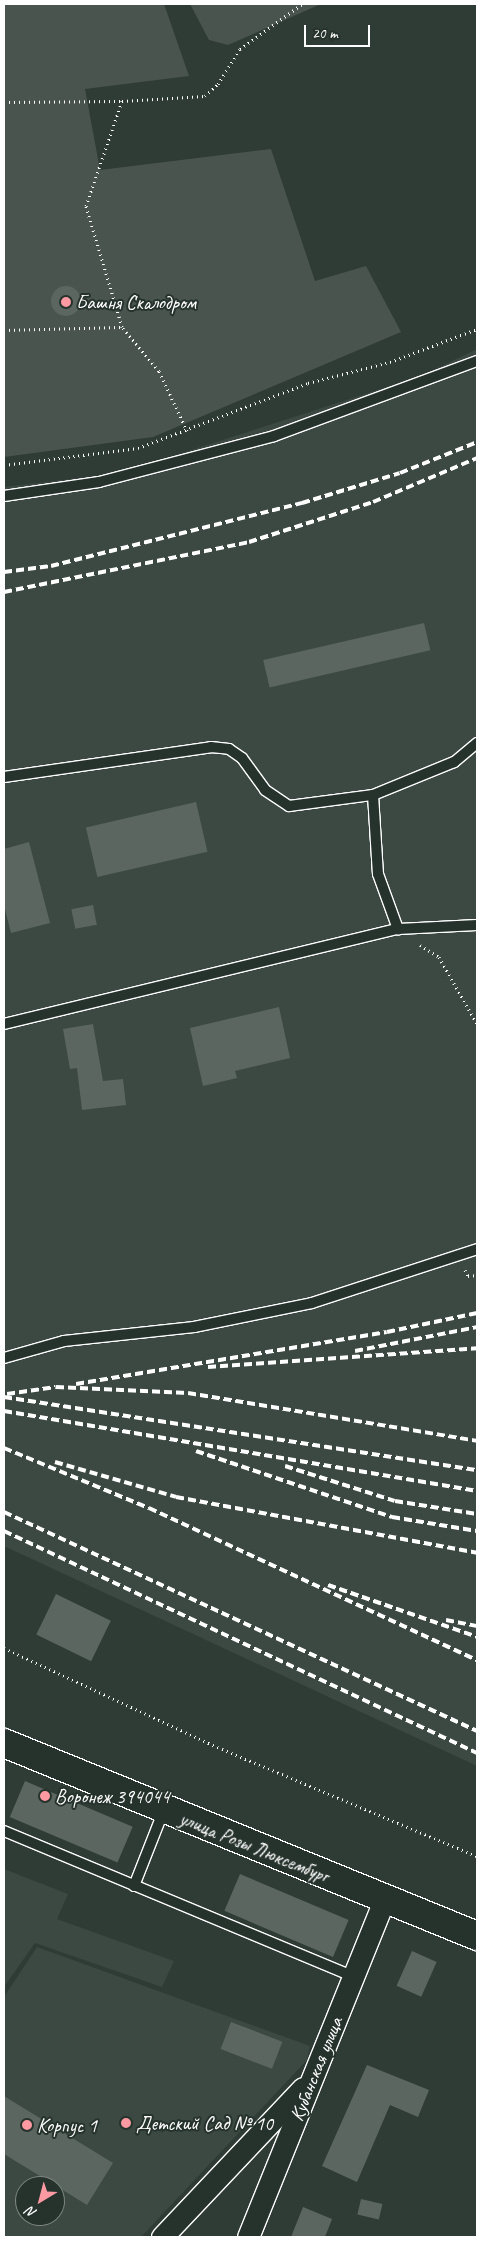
<!DOCTYPE html>
<html>
<head>
<meta charset="utf-8">
<style>
  body { margin:0 }
  #map { position:relative; width:481px; height:2241px; overflow:hidden; background:#2f3b35; font-family:Caveat,sans-serif }
  div>[style] { position:absolute }
  [style*='--x'] { left:calc(var(--x)*1px); top:calc(var(--y)*1px); width:calc(var(--w)*1px); rotate:calc(var(--a)*1deg) }
  .built>* { inset:0; background:#3c4842 }
  .green>* { inset:0; background:#4a544f }
  .building>* { inset:0; background:#5b6661; transform-origin:0 0 }
  .round { border-radius:50% }
  .path>* { height:3px; margin-top:-1.5px; transform-origin:0; background:repeating-linear-gradient(90deg,#fff 0 1px,transparent 0 5px) }
  .roads { filter:drop-shadow(1px 0 #fff) drop-shadow(-1px 0 #fff) drop-shadow(0 1px #fff) drop-shadow(0 -1px #fff) }
  .lane>* { height:10px; margin:-5px; padding:0 5px; transform-origin:5px; border-radius:5px; background:#26332d }
  .street>* { height:21px; margin:-10.5px; padding:0 10.5px; transform-origin:10.5px; border-radius:10.5px; background:#26332d }
  .secondary>* { height:28px; margin:-14px; padding:0 14px; transform-origin:14px; border-radius:14px; background:#26332d }
  .rail>* { height:4px; margin-top:-2px; transform-origin:0; background:repeating-linear-gradient(90deg,#fff 0 8px,transparent 0 12px) }
  .dots>* { width:14px; height:14px; translate:-50% -50%; box-sizing:border-box; border:2px solid #26332d; border-radius:50% }
  span { translate:-50% -50%; white-space:nowrap; text-align:center; line-height:1.15; -webkit-text-stroke:4px #26332d; paint-order:stroke }
  .poi-label { font-size:20px; color:#fff }
  .left { translate:0 -50%; text-align:left }
  .street-label { font-size:20px; color:#fff }
  .frame { position:absolute; inset:0; border:5px solid #fff; pointer-events:none }
  .north { position:absolute; left:15px; top:2176px; width:50px; height:50px; box-sizing:border-box; background:#26332d; border:1px solid #7d8581; border-radius:50%; rotate:217deg; font-size:14px; font-weight:700; line-height:20px; text-align:center; color:#fff }
  .north::after { content:''; display:block; margin:auto; width:18px; height:22px; background:#ff9aa2; clip-path:polygon(50% 0,100% 100%,50% 72%,0 100%) }
  .scale { position:absolute; left:304px; top:25px; width:66px; height:22px; box-sizing:border-box; border:2px solid #fff; border-top:0; padding-left:6px; font-size:15px; line-height:18px; white-space:nowrap; color:#fff; -webkit-text-stroke:4px #26332d; paint-order:stroke }
</style>
</head>
<body>
<div id="map">
  <div class="built">
    <div style="clip-path:polygon(477px 349px,477px 1766px,4px 1546px,4px 487px,120px 473px,421px 376px)"></div>
    <div style="clip-path:polygon(4px 1869px,68px 1894px,57px 1919px,174px 1961px,162px 1987px,35px 1943px,4px 1987px)"></div>
    <div style="clip-path:polygon(evenodd,37px 1947px,310px 2046px,307px 2060px,141px 2237px,4px 2237px,4px 1997px,37px 1947px,25px 2186px,55px 2186px,55px 2216px,25px 2216px,25px 2186px)"></div>
  </div>
  <div class="green">
    <div style="clip-path:polygon(4px 4px,164px 4px,189px 76px,85px 89px,100px 170px,271px 149px,315px 281px,366px 266px,401px 332px,153px 437px,4px 457px)"></div>
    <div style="clip-path:polygon(190px 4px,321px 4px,228px 45px,209px 40px)"></div>
  </div>
  <div class="building">
    <div class="round" style="left:51px;top:286px;width:30px;height:30px"></div>
    <div style="left:424px;top:623px;width:28px;height:165px;rotate:77deg"></div>
    <div style="left:196px;top:802px;width:51px;height:113px;rotate:77deg"></div>
    <div style="clip-path:polygon(29px 842px,50px 923px,11px 933px,4px 905px,4px 849px)"></div>
    <div style="left:93px;top:905px;width:20px;height:22px;rotate:79deg"></div>
    <div style="clip-path:polygon(279px 1007px,290px 1058px,235px 1071px,237px 1078px,203px 1086px,190px 1028px)"></div>
    <div style="clip-path:polygon(93px 1024px,103px 1081px,123px 1079px,126px 1105px,82px 1110px,77px 1068px,70px 1069px,63px 1029px)"></div>
    <div style="left:56px;top:1594px;width:61px;height:45px;rotate:26deg"></div>
    <div style="left:25px;top:1781px;width:117px;height:39px;rotate:23deg"></div>
    <div style="left:240px;top:1874px;width:118px;height:40px;rotate:23deg"></div>
    <div style="left:412px;top:1951px;width:27px;height:38px;rotate:24deg"></div>
    <div style="left:231px;top:2022px;width:55px;height:29px;rotate:21deg"></div>
    <div style="clip-path:polygon(367px 2065px,429px 2090px,418px 2117px,390px 2105px,357px 2182px,322px 2166px)"></div>
    <div style="clip-path:polygon(4px 2096px,113px 2163px,87px 2205px,4px 2154px)"></div>
    <div style="left:361px;top:2199px;width:22px;height:16px;rotate:13deg"></div>
    <div style="clip-path:polygon(303px 2207px,332px 2219px,325px 2237px,291px 2237px)"></div>
  </div>
  <div class="path">
    <div style="--x:4;--y:102;--w:118;--a:-0.5"></div>
    <div style="--x:4;--y:330;--w:118;--a:-1.5"></div>
    <div style="--x:187;--y:431;--w:66;--a:-115"></div>
    <div style="--x:159;--y:371;--w:57;--a:-130.1"></div>
    <div style="--x:122;--y:327;--w:126;--a:-106.6"></div>
    <div style="--x:86;--y:206;--w:111;--a:-71.1"></div>
    <div style="--x:122;--y:101;--w:83;--a:-3.4"></div>
    <div style="--x:205;--y:96;--w:18;--a:-43"></div>
    <div style="--x:218;--y:84;--w:41;--a:-57.8"></div>
    <div style="--x:240;--y:49;--w:77;--a:-36"></div>
    <div style="--x:4;--y:465;--w:135;--a:-7.2"></div>
    <div style="--x:138;--y:448;--w:182;--a:-20.9"></div>
    <div style="--x:308;--y:383;--w:85;--a:-14.4"></div>
    <div style="--x:390;--y:362;--w:93;--a:-20.8"></div>
    <div style="--x:420;--y:945;--w:22;--a:32"></div>
    <div style="--x:439;--y:957;--w:77;--a:60.4"></div>
    <div style="--x:465;--y:1270;--w:7;--a:63"></div>
    <div style="--x:468;--y:1276;--w:9;--a:-6"></div>
    <div style="--x:4;--y:1648;--w:240;--a:24.9"></div>
    <div style="--x:222;--y:1749;--w:277;--a:22.8"></div>
  </div>
  <div class="roads">
    <div class="lane">
      <div style="--x:4;--y:496;--w:96;--a:-8.4"></div>
      <div style="--x:99;--y:482;--w:181;--a:-14.7"></div>
      <div style="--x:274;--y:436;--w:216;--a:-20.3"></div>
      <div style="--x:477;--y:743;--w:30;--a:140"></div>
      <div style="--x:454;--y:762;--w:87;--a:157.8"></div>
      <div style="--x:373;--y:795;--w:79;--a:86.4"></div>
      <div style="--x:378;--y:874;--w:59;--a:70"></div>
      <div style="--x:398;--y:929;--w:79;--a:-2.9"></div>
      <div style="--x:4;--y:777;--w:209;--a:-8.2"></div>
      <div style="--x:211;--y:747;--w:18;--a:6"></div>
      <div style="--x:229;--y:749;--w:16;--a:35"></div>
      <div style="--x:242;--y:758;--w:39;--a:54"></div>
      <div style="--x:265;--y:790;--w:29;--a:34"></div>
      <div style="--x:289;--y:806;--w:85;--a:-7.5"></div>
      <div style="--x:4;--y:1024;--w:405;--a:-13.6"></div>
      <div style="--x:4;--y:1358;--w:62;--a:-15.8"></div>
      <div style="--x:64;--y:1341;--w:131;--a:-6.1"></div>
      <div style="--x:194;--y:1327;--w:120;--a:-11.5"></div>
      <div style="--x:312;--y:1303;--w:174;--a:-18.1"></div>
      <div style="--x:4;--y:1831;--w:378;--a:22.6"></div>
      <div style="--x:134;--y:1886;--w:82;--a:-68.5"></div>
    </div>
    <div class="street">
      <div style="--x:162;--y:2237;--w:205;--a:-46.6"></div>
      <div style="--x:248;--y:2237;--w:363;--a:-68"></div>
    </div>
    <div class="secondary">
      <div style="--x:4;--y:1743;--w:511;--a:22.2"></div>
    </div>
  </div>
  <div class="rail">
    <div style="--x:4;--y:572;--w:47;--a:-7.3"></div>
    <div style="--x:51;--y:566;--w:259;--a:-14.1"></div>
    <div style="--x:302;--y:503;--w:102;--a:-17"></div>
    <div style="--x:400;--y:473;--w:83;--a:-21.9"></div>
    <div style="--x:4;--y:592;--w:250;--a:-11.5"></div>
    <div style="--x:249;--y:542;--w:130;--a:-17.9"></div>
    <div style="--x:373;--y:502;--w:113;--a:-22.9"></div>
    <div style="--x:355;--y:1351;--w:124;--a:-11.1"></div>
    <div style="--x:208;--y:1367;--w:270;--a:-4"></div>
    <div style="--x:76;--y:1384;--w:315;--a:-9.5"></div>
    <div style="--x:387;--y:1332;--w:92;--a:-11.9"></div>
    <div style="--x:7;--y:1394;--w:49;--a:-8.1"></div>
    <div style="--x:56;--y:1387;--w:132;--a:2.6"></div>
    <div style="--x:188;--y:1393;--w:293;--a:9.4"></div>
    <div style="--x:4;--y:1397;--w:479;--a:8.8"></div>
    <div style="--x:4;--y:1411;--w:480;--a:9.6"></div>
    <div style="--x:4;--y:1448;--w:157;--a:22.5"></div>
    <div style="--x:149;--y:1508;--w:362;--a:24.9"></div>
    <div style="--x:196;--y:1451;--w:207;--a:18.6"></div>
    <div style="--x:392;--y:1517;--w:86;--a:9.4"></div>
    <div style="--x:55;--y:1462;--w:126;--a:16.1"></div>
    <div style="--x:176;--y:1497;--w:306;--a:10.5"></div>
    <div style="--x:285;--y:1466;--w:115;--a:17.7"></div>
    <div style="--x:395;--y:1501;--w:83;--a:9"></div>
    <div style="--x:4;--y:1512;--w:521;--a:24.84"></div>
    <div style="--x:4;--y:1531;--w:523;--a:25.14"></div>
    <div style="--x:328;--y:1585;--w:158;--a:19.2"></div>
    <div style="--x:446;--y:1620;--w:32;--a:11"></div>
  </div>
  <div class="dots">
    <div style="left:66px;top:302px;background:#ff9aa2"></div>
    <div style="left:45px;top:1796px;background:#ff9aa2"></div>
    <div style="left:126px;top:2123px;background:#ff9aa2"></div>
    <div style="left:27px;top:2125px;background:#ff9aa2"></div>
  </div>
  <div class="poi-label">
    <span class="left" style="left:76px;top:302px">Башня Скалодром</span>
    <span class="left" style="left:55px;top:1796px">Воронеж 394044</span>
    <span class="left" style="left:136px;top:2123px">Детский Сад № 10</span>
    <span class="left" style="left:37px;top:2125px">Корпус 1</span>
  </div>
  <div class="street-label">
    <span style="left:254px;top:1847px;rotate:22deg">улица Розы Люксембург</span>
    <span style="left:316px;top:2069px;rotate:-68deg">Кубанская улица</span>
  </div>
  <div class="frame"></div>
  <div class="north">N</div>
  <div class="scale">20 m</div>
</div>
</body>
</html>
